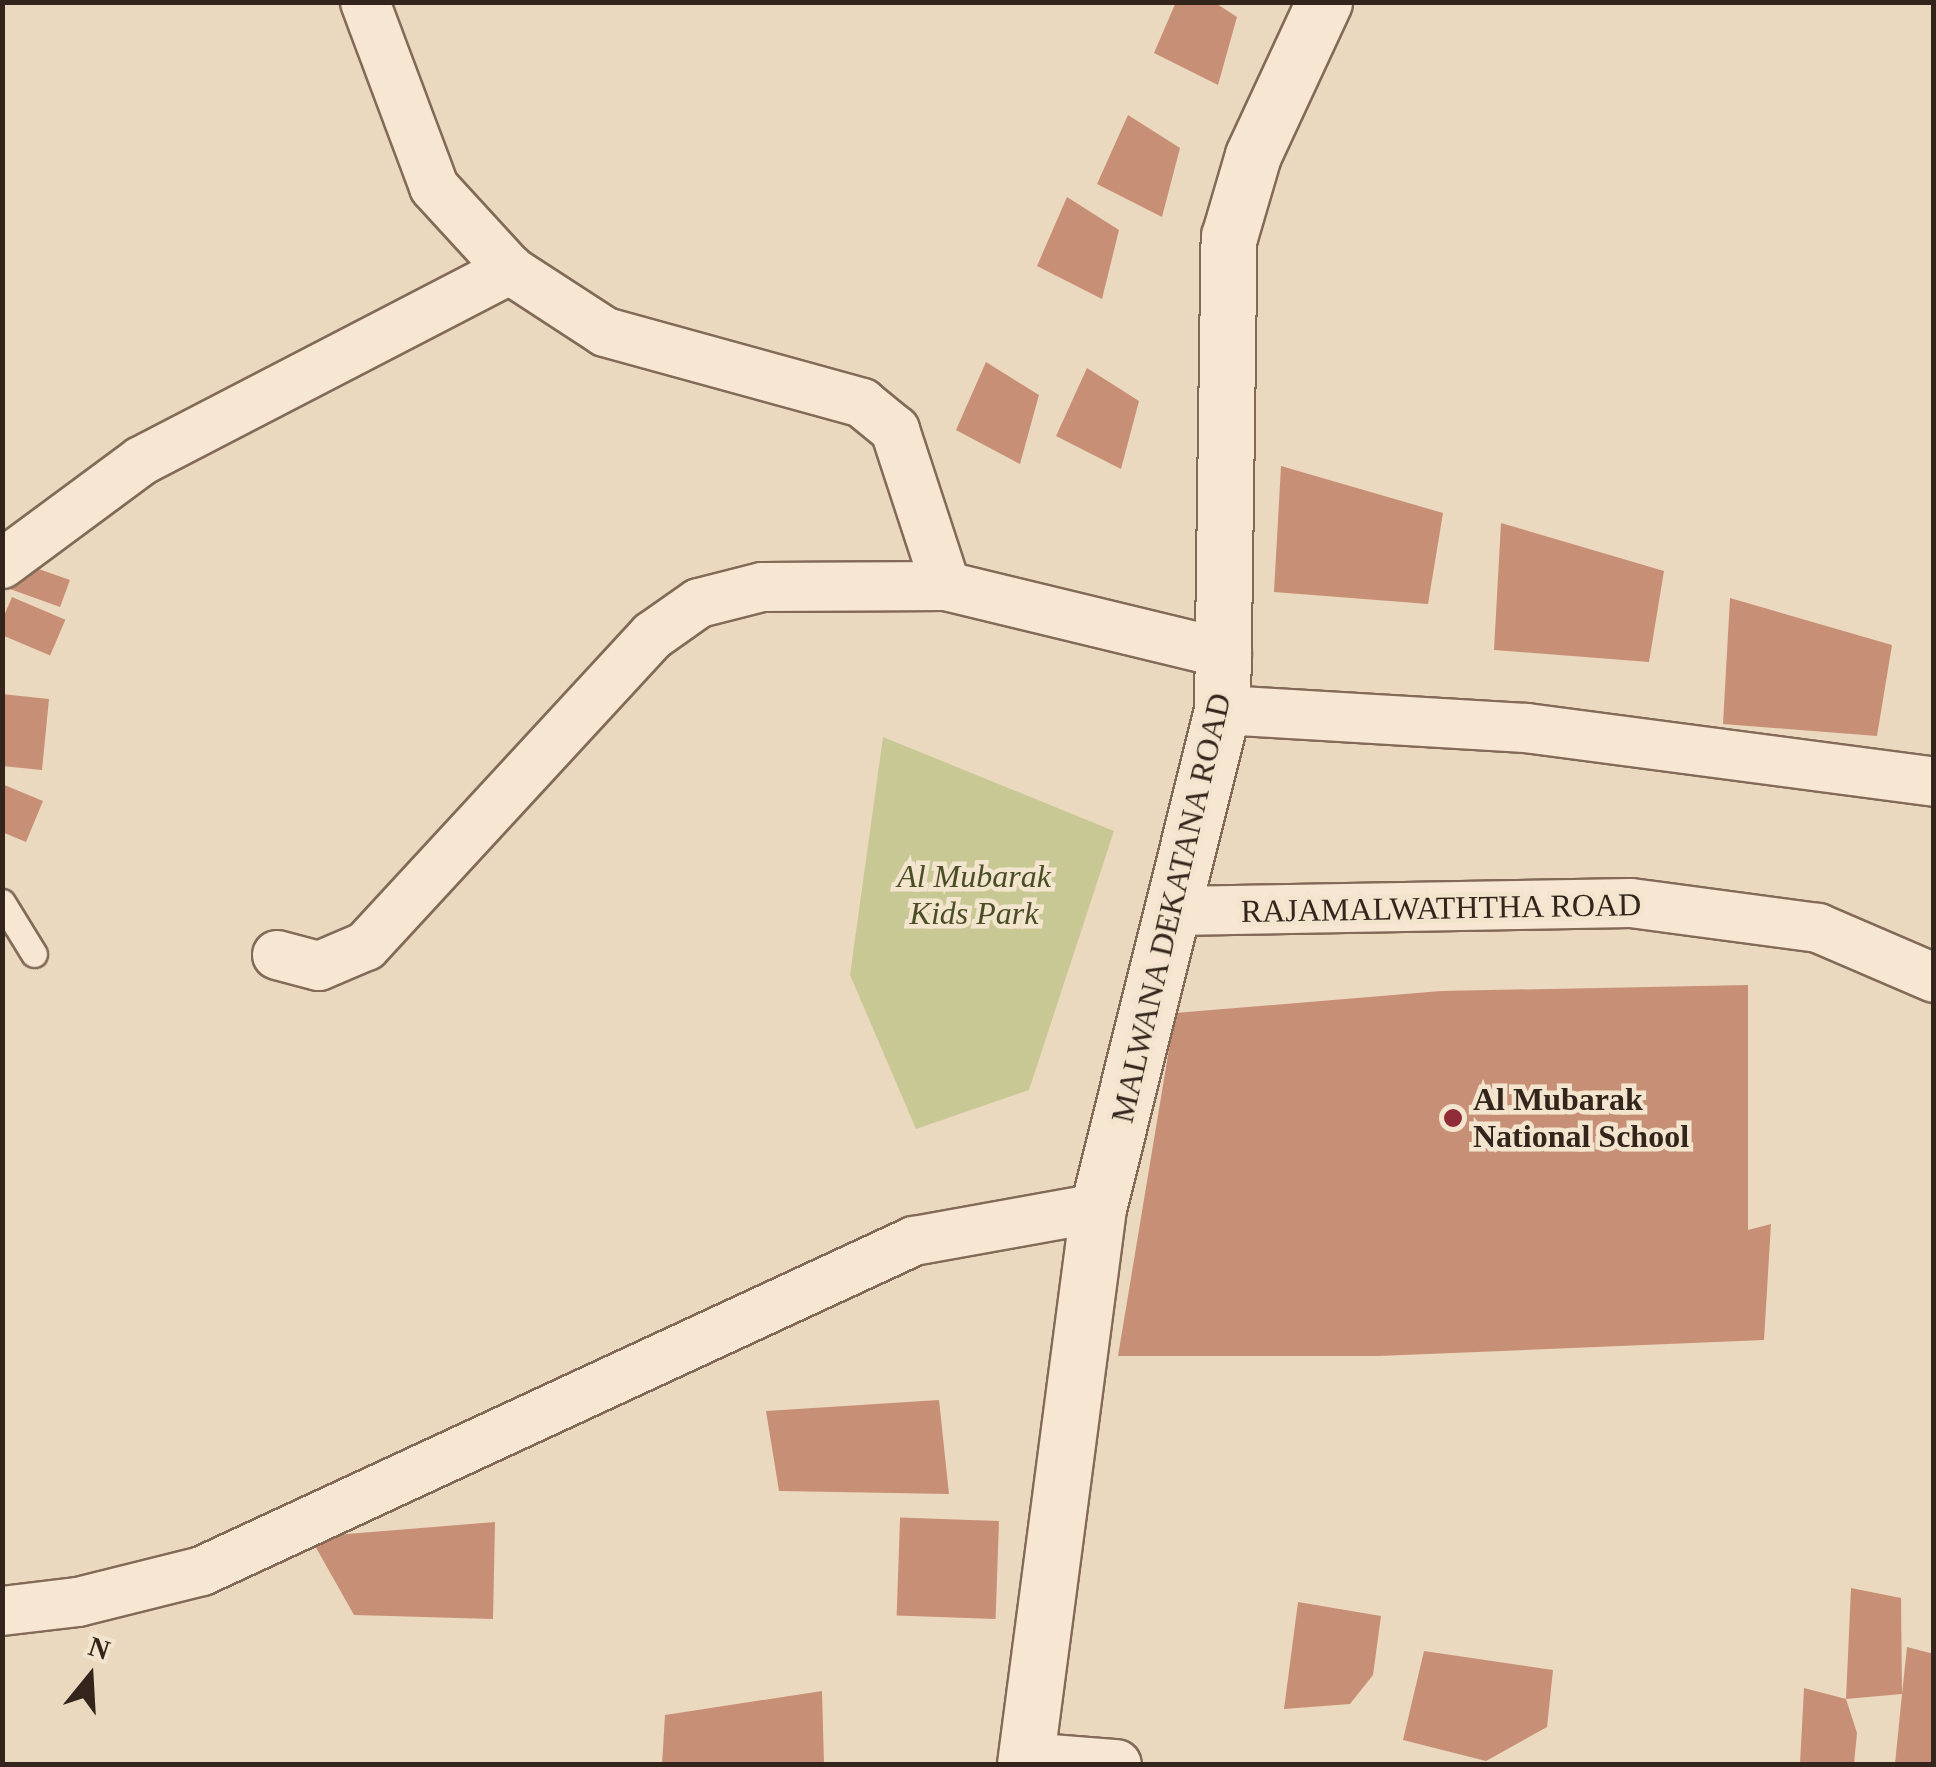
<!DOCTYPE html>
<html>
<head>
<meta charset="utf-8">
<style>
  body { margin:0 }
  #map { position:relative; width:1936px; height:1767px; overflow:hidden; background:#ebd9bf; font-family:"Times New Roman",serif }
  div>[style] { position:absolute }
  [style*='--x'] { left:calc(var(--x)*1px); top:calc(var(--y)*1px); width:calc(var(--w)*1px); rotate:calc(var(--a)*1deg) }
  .green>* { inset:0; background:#c8c894 }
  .building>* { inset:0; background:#c88f77; transform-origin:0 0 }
  .roads { filter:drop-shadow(2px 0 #836a58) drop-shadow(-2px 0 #836a58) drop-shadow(0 2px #836a58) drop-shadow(0 -2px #836a58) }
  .service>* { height:25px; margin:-12.5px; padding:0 12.5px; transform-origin:12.5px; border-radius:12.5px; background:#f7e7d2 }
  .minor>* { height:48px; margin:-24px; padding:0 24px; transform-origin:24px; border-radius:24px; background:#f7e7d2 }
  .secondary>* { height:55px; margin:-27.5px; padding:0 27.5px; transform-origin:27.5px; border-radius:27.5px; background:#f7e7d2 }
  .dots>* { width:28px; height:28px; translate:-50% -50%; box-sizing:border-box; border:5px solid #f3e4ce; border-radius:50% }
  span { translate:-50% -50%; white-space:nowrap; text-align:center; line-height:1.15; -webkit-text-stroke:9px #f3e4ce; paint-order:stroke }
  .park-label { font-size:32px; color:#494e24; font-style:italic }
  .street-label { font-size:32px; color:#33251c }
  .poi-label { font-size:32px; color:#33251c; font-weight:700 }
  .left { translate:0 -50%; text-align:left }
  .frame { position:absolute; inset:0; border:5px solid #33251c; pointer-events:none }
  .north { position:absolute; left:40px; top:1627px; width:100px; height:100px; -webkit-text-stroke:8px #f3e4ce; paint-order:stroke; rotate:18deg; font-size:28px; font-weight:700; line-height:40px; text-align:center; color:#33251c }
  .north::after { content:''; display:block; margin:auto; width:35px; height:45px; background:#33251c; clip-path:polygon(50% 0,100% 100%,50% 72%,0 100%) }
</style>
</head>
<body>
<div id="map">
  <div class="green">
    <div style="clip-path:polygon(883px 737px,1114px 831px,1029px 1090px,916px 1129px,850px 975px)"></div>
  </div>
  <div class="building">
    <div style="clip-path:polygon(1176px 2px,1214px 2px,1237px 17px,1218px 85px,1154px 53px)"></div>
    <div style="clip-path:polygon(1128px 115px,1180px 148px,1162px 217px,1097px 184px)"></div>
    <div style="clip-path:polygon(1067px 197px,1119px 230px,1102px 299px,1037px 266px)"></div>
    <div style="clip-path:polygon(986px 362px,1039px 395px,1020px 464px,956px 430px)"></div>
    <div style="clip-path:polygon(1087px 368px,1139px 401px,1121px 469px,1056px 436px)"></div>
    <div style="clip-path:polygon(1281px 466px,1443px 513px,1428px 604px,1274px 592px)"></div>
    <div style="clip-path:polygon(1501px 523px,1664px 571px,1649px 662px,1494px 650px)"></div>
    <div style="clip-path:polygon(33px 567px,70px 580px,60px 607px,10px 589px)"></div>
    <div style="left:12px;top:597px;width:58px;height:39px;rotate:23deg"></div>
    <div style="clip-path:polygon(1730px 598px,1892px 645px,1877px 736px,1723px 724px)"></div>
    <div style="clip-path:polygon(2px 694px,49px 699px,42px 770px,2px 766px)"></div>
    <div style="clip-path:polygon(2px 784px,43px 801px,26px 842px,2px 832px)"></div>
    <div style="clip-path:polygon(1748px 985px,1748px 1230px,1771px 1224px,1764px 1340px,1379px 1356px,1118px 1356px,1175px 1013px,1441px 991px)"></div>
    <div style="clip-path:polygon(939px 1400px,949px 1494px,779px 1491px,766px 1411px)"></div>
    <div style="left:999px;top:1521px;width:98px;height:99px;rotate:92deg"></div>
    <div style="clip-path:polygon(495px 1522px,493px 1619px,354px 1615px,310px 1537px)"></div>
    <div style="clip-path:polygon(1851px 1588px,1901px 1598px,1902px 1694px,1907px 1647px,1934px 1654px,1934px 1764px,1895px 1764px,1902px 1694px,1846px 1699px)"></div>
    <div style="clip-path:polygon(1298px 1602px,1381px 1616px,1373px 1675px,1350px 1704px,1284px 1709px)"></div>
    <div style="clip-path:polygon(1424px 1651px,1553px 1670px,1547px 1727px,1486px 1761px,1403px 1740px)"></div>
    <div style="clip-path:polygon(1804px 1688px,1846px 1699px,1857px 1733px,1854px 1764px,1800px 1764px)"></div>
    <div style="clip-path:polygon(822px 1691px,824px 1764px,662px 1764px,665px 1715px)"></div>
  </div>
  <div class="roads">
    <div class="service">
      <div style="--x:2;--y:902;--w:61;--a:58.4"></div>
    </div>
    <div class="minor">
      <div style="--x:365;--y:2;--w:197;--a:69.5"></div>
      <div style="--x:434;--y:187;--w:113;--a:47.5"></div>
      <div style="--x:510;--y:270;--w:113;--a:33.1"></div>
      <div style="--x:605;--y:332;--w:267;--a:15.4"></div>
      <div style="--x:862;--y:403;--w:43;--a:39.3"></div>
      <div style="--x:895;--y:430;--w:164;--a:71.9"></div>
      <div style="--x:946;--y:586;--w:289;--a:13.6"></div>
      <div style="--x:2;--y:564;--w:173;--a:-36.5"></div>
      <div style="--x:141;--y:461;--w:416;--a:-27.4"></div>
      <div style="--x:1222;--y:710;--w:305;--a:3.4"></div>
      <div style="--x:1526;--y:728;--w:412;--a:7.5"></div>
      <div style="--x:1176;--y:911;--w:455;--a:-1"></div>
      <div style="--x:1631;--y:903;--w:189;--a:7.6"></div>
      <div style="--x:1818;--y:928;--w:126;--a:23.3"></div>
      <div style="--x:277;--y:955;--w:43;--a:14.7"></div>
      <div style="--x:319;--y:966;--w:51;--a:-23.1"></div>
      <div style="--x:366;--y:946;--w:422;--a:-47.3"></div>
      <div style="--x:652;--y:636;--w:57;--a:-35.1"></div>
      <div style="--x:699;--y:603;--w:65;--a:-14.3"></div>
      <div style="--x:762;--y:587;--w:184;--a:-0.3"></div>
      <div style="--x:2;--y:1611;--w:77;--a:-6.8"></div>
      <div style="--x:78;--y:1602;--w:128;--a:-14"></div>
      <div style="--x:202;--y:1571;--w:785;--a:-24.87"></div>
      <div style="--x:914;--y:1241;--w:187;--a:-10.2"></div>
      <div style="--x:1025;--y:1757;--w:92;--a:4.4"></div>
    </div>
    <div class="secondary">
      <div style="--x:1025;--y:1764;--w:561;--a:-82.52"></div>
      <div style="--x:1098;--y:1208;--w:513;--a:-76.02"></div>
      <div style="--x:1222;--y:710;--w:473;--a:-89.2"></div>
      <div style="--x:1229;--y:237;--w:85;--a:-73.7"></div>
      <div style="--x:1253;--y:155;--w:169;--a:-65.1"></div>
    </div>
  </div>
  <div class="dots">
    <div style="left:1453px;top:1118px;background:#8f2c38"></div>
  </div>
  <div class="park-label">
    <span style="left:974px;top:895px">Al Mubarak<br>Kids Park</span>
  </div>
  <div class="street-label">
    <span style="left:1171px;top:908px;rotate:-77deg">MALWANA DEKATANA ROAD</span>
    <span style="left:1441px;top:908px;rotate:-1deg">RAJAMALWATHTHA ROAD</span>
  </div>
  <div class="poi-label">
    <span class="left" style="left:1473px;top:1118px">Al Mubarak<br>National School</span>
  </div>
  <div class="frame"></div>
  <div class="north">N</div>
</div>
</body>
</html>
